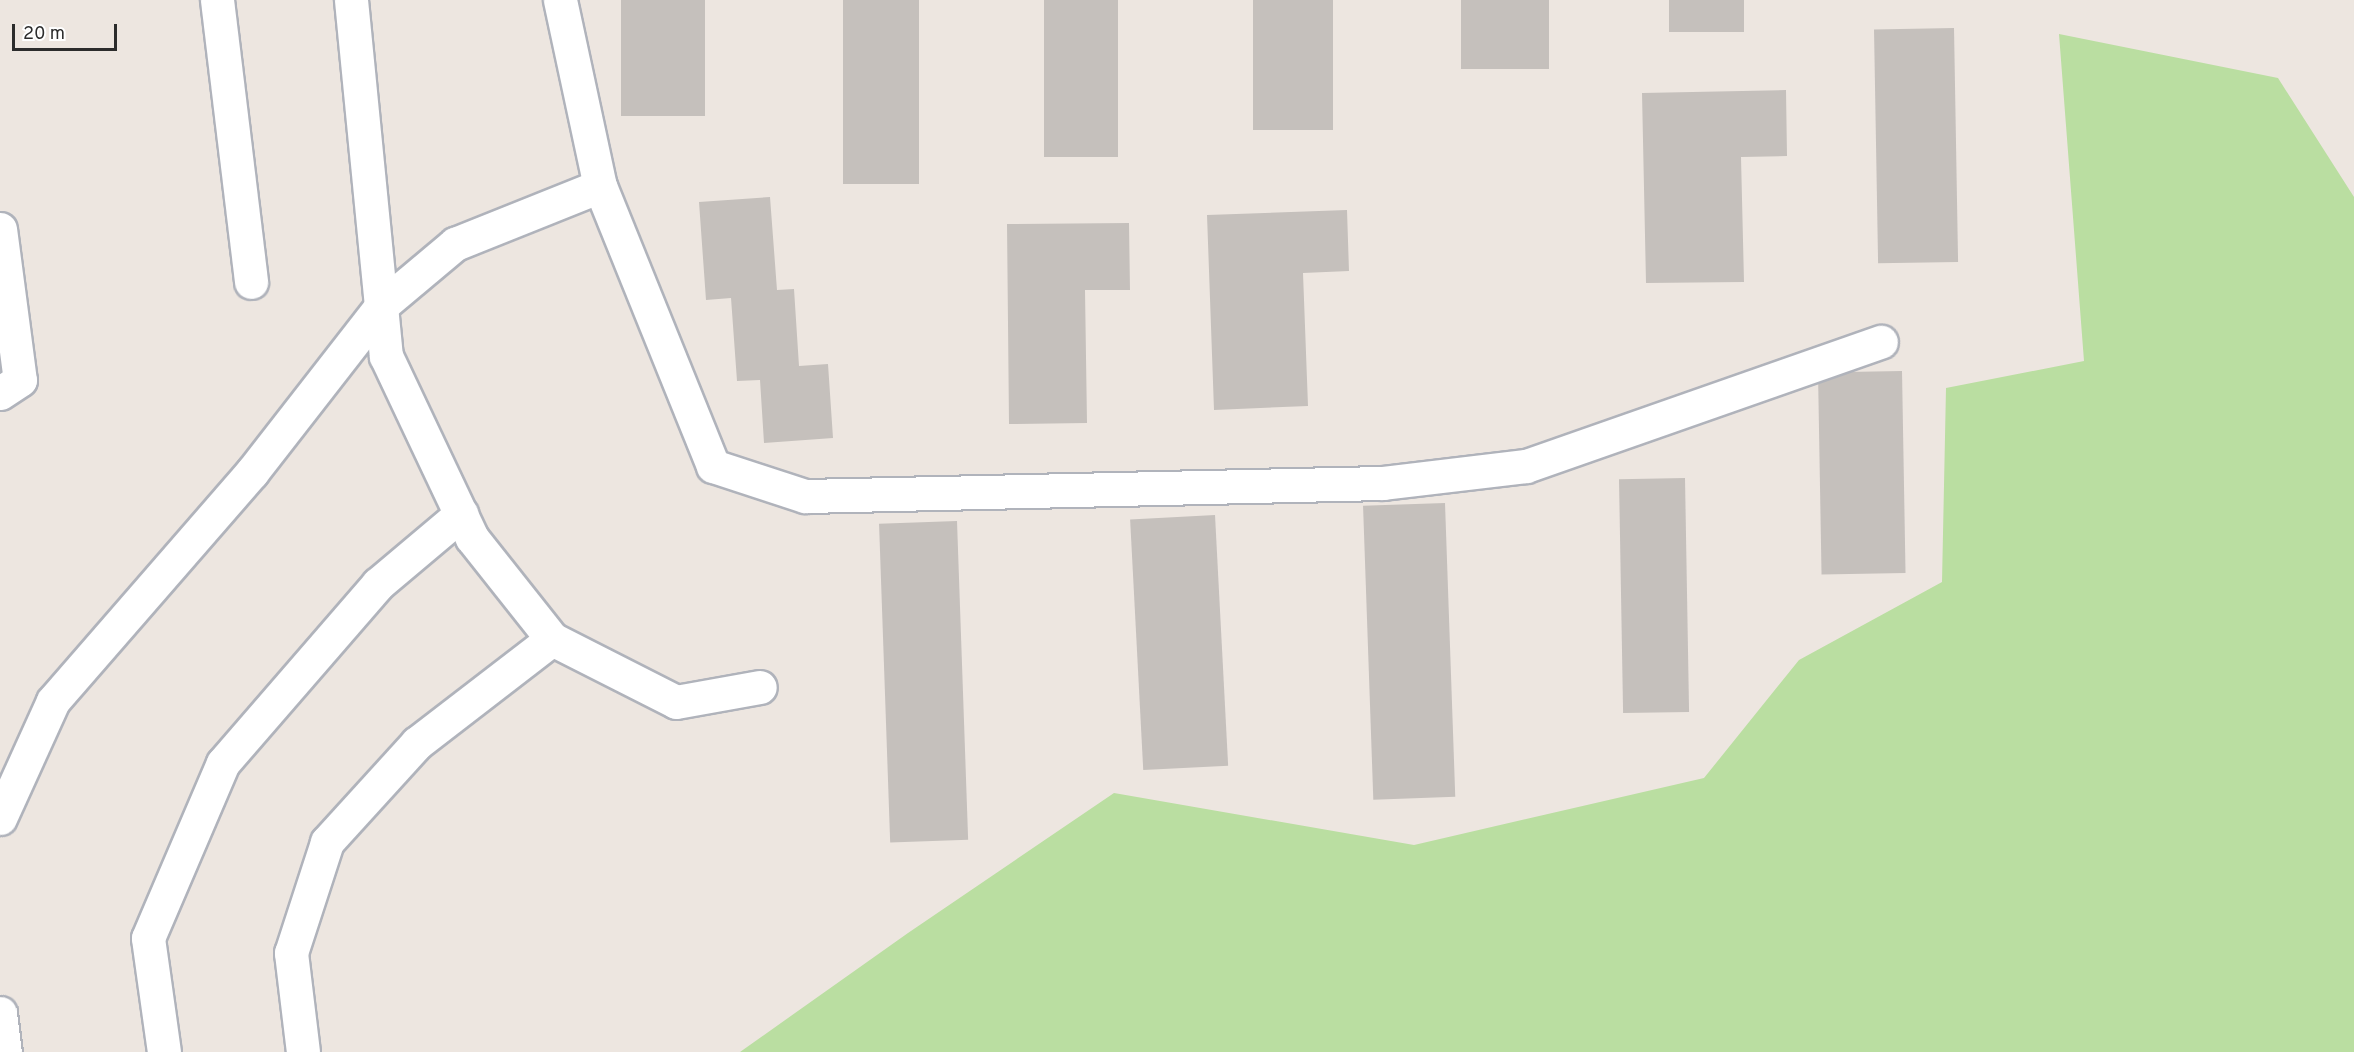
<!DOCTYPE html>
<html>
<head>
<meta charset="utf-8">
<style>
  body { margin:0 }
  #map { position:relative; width:2354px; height:1052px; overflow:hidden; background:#ede6e0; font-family:Overpass,sans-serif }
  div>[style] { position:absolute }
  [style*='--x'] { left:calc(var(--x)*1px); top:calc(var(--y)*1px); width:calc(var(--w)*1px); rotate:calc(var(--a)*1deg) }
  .green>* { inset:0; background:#badea1 }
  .building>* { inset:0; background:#c5c0bc; transform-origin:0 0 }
  .roads { filter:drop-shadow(2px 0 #b0b3bb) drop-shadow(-2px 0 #b0b3bb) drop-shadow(0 2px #b0b3bb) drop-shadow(0 -2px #b0b3bb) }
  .minor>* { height:33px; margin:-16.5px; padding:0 16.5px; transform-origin:16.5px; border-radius:16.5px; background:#fff }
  span { translate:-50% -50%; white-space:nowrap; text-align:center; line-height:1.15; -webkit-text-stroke:4.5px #fff; paint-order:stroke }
  .scale { position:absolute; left:12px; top:24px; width:105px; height:27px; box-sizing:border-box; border:3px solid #2c2c2c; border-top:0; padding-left:8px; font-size:18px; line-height:21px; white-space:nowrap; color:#2c2c2c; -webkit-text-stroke:4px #fff; paint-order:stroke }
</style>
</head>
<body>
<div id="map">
  <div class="green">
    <div style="clip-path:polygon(2059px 34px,2278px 78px,2354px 197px,2354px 1052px,740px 1052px,908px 933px,1114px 793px,1414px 845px,1704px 778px,1799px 660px,1942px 582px,1946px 388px,2084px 361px)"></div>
  </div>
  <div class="building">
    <div style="left:621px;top:0;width:84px;height:116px"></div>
    <div style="left:843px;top:0;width:76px;height:184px"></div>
    <div style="left:1044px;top:0;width:74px;height:157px"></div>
    <div style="left:1253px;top:0;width:80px;height:130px"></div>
    <div style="left:1461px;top:0;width:88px;height:69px"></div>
    <div style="left:1669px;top:0;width:75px;height:32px"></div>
    <div style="left:1954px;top:28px;width:234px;height:80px;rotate:89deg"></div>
    <div style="clip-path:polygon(1786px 90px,1787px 156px,1741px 157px,1744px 282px,1646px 283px,1642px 93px)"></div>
    <div style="clip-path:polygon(770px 197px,777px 290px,794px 289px,799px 366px,828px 364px,833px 438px,764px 443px,760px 380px,737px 381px,731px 298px,706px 300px,699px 202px)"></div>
    <div style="clip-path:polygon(1347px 210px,1349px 271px,1303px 273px,1308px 406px,1214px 410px,1207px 215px)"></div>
    <div style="clip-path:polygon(1129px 223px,1130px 290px,1085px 290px,1087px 423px,1009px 424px,1007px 224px)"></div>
    <div style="left:1902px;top:371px;width:202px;height:84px;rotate:89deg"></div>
    <div style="left:1685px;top:478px;width:234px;height:66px;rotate:89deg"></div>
    <div style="left:1445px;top:503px;width:294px;height:82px;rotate:88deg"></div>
    <div style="left:1215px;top:515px;width:251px;height:85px;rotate:87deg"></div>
    <div style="left:957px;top:521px;width:319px;height:78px;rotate:88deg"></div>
  </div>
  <div class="roads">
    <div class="minor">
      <div style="--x:217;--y:0;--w:284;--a:83.1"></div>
      <div style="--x:351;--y:0;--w:358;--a:84.4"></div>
      <div style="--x:386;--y:356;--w:201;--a:64.7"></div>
      <div style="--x:472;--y:538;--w:129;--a:51.6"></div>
      <div style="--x:552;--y:639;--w:139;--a:26.9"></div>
      <div style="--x:676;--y:702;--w:85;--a:-10.1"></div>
      <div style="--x:560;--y:0;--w:190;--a:77.9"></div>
      <div style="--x:600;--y:186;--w:302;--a:68"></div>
      <div style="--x:713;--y:466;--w:97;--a:18.1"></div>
      <div style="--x:805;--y:496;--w:578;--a:-1.29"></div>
      <div style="--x:1383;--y:483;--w:144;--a:-6.8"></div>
      <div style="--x:1526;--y:466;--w:376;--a:-19.3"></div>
      <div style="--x:0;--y:229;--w:152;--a:82.5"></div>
      <div style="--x:20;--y:380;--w:24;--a:147"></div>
      <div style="--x:0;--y:818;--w:128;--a:-65.6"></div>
      <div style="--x:53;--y:701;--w:303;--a:-49"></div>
      <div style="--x:252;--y:472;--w:210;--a:-52.1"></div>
      <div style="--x:381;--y:306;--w:97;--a:-40"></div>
      <div style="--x:455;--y:244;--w:156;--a:-21.8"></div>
      <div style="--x:0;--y:1013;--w:39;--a:83"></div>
      <div style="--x:164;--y:1052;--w:115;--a:-98"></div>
      <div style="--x:148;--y:938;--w:190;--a:-66.8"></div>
      <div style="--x:223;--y:763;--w:237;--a:-49.1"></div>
      <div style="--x:378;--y:584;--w:109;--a:-40.1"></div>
      <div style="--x:303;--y:1052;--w:100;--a:-96.9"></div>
      <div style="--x:291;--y:953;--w:117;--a:-72"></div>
      <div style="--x:327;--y:842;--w:134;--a:-47.7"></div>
      <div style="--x:417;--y:743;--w:170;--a:-37.6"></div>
    </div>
  </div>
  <div class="scale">20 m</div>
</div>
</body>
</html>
